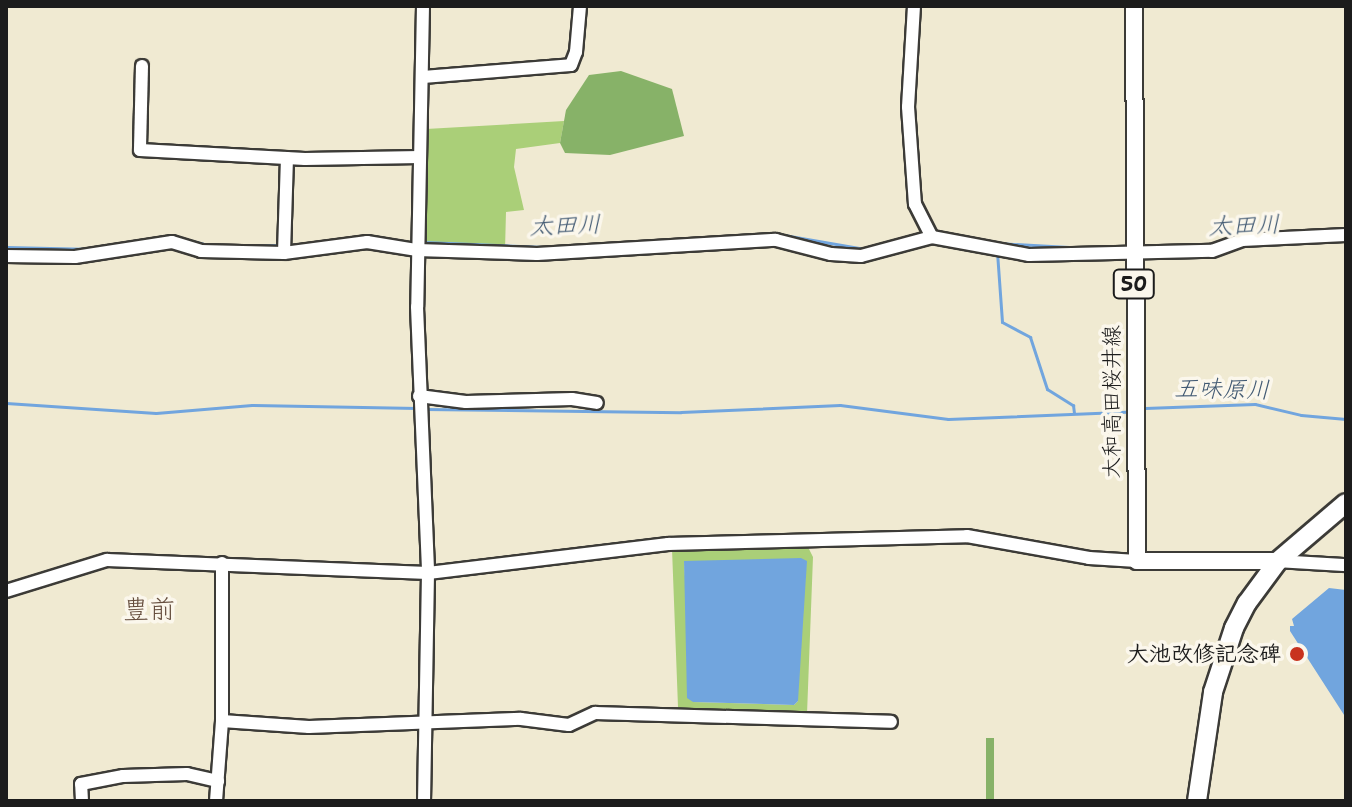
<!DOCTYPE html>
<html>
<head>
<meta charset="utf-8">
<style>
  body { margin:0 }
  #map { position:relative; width:1352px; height:807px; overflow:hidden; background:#f0ead2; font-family:"Shantell Sans","Klee One",sans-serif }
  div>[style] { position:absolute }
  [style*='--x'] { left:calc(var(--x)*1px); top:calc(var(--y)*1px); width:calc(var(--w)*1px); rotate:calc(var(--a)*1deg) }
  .green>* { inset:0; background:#aacf78 }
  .forest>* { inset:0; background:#87b268; transform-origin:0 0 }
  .water>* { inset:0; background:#71a5de }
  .stream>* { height:3px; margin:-1.5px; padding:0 1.5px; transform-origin:1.5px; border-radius:1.5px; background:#71a5de }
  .roads { filter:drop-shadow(2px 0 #3c3b37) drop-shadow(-2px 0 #3c3b37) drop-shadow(0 2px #3c3b37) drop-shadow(0 -2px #3c3b37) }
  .minor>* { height:12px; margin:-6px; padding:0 6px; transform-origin:6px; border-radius:6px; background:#fff }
  .major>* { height:16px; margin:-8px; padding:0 8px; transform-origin:8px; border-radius:8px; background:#fff }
  .highway>* { height:18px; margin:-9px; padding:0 9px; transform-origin:9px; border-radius:9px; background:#fff }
  .dots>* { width:22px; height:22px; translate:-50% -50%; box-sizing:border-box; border:4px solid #fbf7ec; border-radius:50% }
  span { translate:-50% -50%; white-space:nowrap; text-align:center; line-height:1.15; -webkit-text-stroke:7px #fbf7ec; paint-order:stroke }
  .shield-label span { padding:2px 6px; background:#fbf7ec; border:2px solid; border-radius:6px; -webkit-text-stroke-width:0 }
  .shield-label { font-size:20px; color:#1c1c1c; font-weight:700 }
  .street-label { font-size:22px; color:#1c1c1c }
  .poi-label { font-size:22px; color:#1c1c1c; font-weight:700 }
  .right { translate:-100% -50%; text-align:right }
  .water-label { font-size:24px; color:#425a73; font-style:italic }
  .quarter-label { font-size:26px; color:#644c3c }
  .frame { position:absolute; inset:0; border:8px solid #1c1c1c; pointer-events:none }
</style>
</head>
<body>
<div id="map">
  <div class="green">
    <div style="clip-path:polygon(564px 121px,560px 143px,516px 149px,514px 167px,524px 210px,506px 212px,505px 250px,423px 247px,426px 129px)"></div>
    <div style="clip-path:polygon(evenodd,808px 547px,813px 557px,807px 714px,682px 713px,678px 707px,672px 549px,808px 547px,684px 561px,737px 562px,798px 701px,794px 705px,693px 702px,684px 561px)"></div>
  </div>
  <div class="forest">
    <div style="clip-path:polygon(621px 71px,672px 89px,684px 136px,610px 155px,565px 153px,560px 143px,566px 110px,589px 75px)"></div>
    <div style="left:986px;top:738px;width:8px;height:63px"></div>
  </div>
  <div class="water">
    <div style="clip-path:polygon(801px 558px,807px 561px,798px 701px,794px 705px,693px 702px,687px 698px,684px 561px)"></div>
    <div style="clip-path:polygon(1329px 588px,1346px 590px,1346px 718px,1290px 631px,1290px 626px,1294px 626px,1292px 619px)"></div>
  </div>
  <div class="stream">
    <div style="--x:944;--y:233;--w:54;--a:10.7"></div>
    <div style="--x:997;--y:243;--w:90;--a:3.2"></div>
    <div style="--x:157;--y:238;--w:16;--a:-4"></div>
    <div style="--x:180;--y:238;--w:33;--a:14"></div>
    <div style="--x:424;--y:242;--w:121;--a:2.4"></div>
    <div style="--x:545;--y:247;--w:233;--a:-3.2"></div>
    <div style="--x:778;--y:234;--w:88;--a:9.8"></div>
    <div style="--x:865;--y:249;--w:61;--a:-14.3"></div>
    <div style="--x:288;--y:245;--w:20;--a:-3"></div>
    <div style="--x:228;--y:246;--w:52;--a:-1.1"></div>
    <div style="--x:6;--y:247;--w:88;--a:1.3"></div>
    <div style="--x:997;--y:252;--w:70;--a:85.9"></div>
    <div style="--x:1002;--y:322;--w:32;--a:28"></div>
    <div style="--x:1030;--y:337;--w:55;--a:71.9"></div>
    <div style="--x:1047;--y:389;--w:31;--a:32"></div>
    <div style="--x:1073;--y:405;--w:8;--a:83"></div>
    <div style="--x:6;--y:403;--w:150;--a:3.8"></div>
    <div style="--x:156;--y:413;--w:96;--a:-4.8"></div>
    <div style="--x:252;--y:405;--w:165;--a:1"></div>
    <div style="--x:1145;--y:408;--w:110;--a:-2.1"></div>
    <div style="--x:1255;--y:404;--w:47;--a:13.4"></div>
    <div style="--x:1301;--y:415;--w:45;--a:5.1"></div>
    <div style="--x:425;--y:409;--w:256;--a:0.7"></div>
    <div style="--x:681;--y:412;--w:159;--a:-2.5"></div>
    <div style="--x:840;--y:405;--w:109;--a:7.4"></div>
    <div style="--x:948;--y:419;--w:178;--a:-2.3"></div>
  </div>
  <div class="roads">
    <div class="minor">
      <div style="--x:423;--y:6;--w:301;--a:91.1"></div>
      <div style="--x:417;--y:307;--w:266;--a:87.6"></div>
      <div style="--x:428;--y:573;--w:228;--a:91"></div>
      <div style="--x:914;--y:6;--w:101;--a:93.4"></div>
      <div style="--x:908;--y:107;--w:97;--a:85.9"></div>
      <div style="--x:915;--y:204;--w:37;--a:63"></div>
      <div style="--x:142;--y:66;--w:84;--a:91.4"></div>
      <div style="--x:140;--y:150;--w:165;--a:3.1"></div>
      <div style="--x:305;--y:159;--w:115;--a:-1"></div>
      <div style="--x:423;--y:77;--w:148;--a:-4.6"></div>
      <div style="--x:571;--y:65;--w:14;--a:-69"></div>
      <div style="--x:576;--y:52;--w:46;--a:-85"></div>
      <div style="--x:284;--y:253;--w:95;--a:-88.2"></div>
      <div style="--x:6;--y:256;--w:69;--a:0.8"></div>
      <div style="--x:75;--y:257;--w:98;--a:-8.8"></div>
      <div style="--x:172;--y:242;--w:30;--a:17"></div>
      <div style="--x:201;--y:251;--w:83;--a:1.4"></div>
      <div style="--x:284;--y:253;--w:84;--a:-7.5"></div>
      <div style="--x:367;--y:242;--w:51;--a:9.1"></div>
      <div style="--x:417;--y:250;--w:120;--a:1.9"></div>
      <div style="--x:537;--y:254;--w:239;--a:-3.4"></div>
      <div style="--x:776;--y:240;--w:57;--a:14.3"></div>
      <div style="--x:831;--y:254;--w:30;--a:4"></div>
      <div style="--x:861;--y:256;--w:73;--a:-15"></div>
      <div style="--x:932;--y:237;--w:99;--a:10.5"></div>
      <div style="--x:1029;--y:255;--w:183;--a:-1.3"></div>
      <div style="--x:1212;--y:251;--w:32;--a:-20"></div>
      <div style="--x:1242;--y:240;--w:104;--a:-2.8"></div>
      <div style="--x:419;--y:396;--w:47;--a:7.3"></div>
      <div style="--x:466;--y:402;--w:106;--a:-1.6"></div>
      <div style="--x:572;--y:399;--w:25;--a:9"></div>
      <div style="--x:1278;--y:561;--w:68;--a:3.4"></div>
      <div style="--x:6;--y:591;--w:106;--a:-17.1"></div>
      <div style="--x:107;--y:560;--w:321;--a:2.3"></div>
      <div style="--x:428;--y:573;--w:242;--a:-6.9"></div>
      <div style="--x:668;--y:544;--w:299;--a:-1.5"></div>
      <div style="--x:967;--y:536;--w:124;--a:10.2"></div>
      <div style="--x:1089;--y:558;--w:48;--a:3.6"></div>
      <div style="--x:222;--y:721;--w:87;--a:3.9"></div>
      <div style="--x:309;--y:727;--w:212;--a:-2.2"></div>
      <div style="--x:521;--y:719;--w:48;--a:7.1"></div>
      <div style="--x:569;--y:725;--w:29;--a:-25"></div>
      <div style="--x:595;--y:713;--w:296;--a:1.7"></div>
      <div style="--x:82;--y:801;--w:17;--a:-93"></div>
      <div style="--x:81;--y:784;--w:43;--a:-10.8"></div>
      <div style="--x:123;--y:776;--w:64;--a:-1.8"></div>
      <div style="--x:187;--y:774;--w:32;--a:13"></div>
      <div style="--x:216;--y:801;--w:80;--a:-85.7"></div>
      <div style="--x:222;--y:721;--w:158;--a:-90"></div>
    </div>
    <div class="major">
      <div style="--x:1134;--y:6;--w:555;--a:89.69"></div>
      <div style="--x:1137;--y:561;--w:141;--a:0"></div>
    </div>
    <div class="highway">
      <div style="--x:1197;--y:801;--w:110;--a:-81.6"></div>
      <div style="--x:1213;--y:692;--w:67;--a:-71.8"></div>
      <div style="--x:1234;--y:628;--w:28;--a:-63"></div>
      <div style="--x:1247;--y:603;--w:52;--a:-53.6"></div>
      <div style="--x:1278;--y:561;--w:89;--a:-40.5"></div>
    </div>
  </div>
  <div class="dots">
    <div style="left:1297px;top:654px;background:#c8321e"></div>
  </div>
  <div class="shield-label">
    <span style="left:1134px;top:284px">50</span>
  </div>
  <div class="street-label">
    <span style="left:1112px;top:402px;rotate:-90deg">大和高田桜井線</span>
  </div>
  <div class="poi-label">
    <span class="right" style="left:1281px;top:654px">大池改修記念碑</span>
  </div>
  <div class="water-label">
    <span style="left:565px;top:226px;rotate:-2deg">太田川</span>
    <span style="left:1244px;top:226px;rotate:-2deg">太田川</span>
    <span style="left:1222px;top:390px;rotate:1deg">五味原川</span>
  </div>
  <div class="quarter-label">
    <span style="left:149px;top:609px">豊前</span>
  </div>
  <div class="frame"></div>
</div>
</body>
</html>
